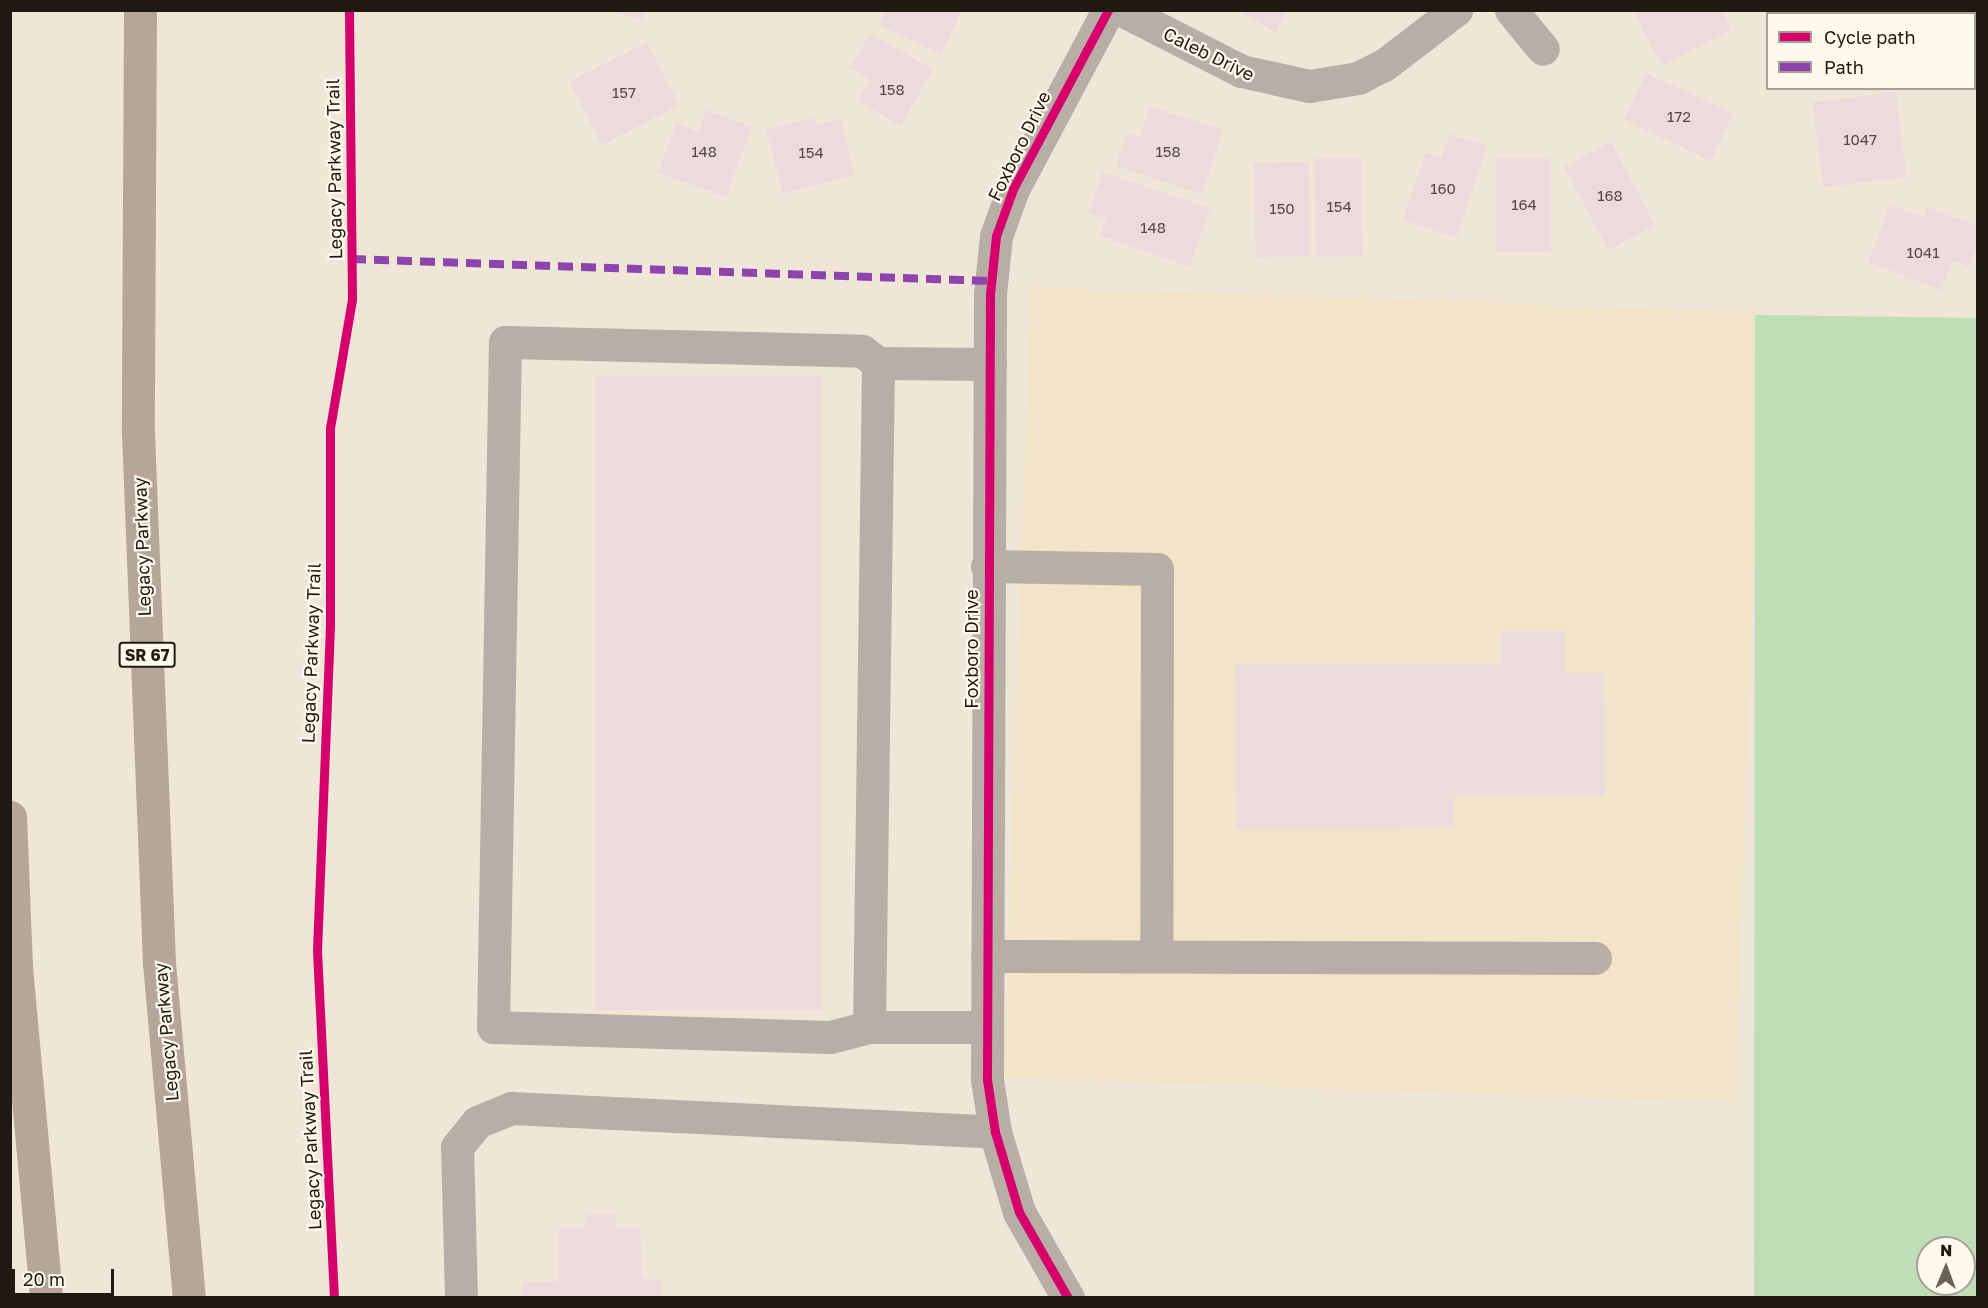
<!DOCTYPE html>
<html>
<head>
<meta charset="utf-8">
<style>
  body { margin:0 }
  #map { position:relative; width:1988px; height:1308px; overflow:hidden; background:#efe6d7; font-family:"Golos Text",sans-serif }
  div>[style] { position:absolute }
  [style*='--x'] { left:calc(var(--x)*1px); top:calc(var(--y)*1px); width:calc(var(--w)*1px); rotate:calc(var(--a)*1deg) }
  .built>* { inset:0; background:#f2e4c9; transform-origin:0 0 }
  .green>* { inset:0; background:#bfdeb8 }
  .building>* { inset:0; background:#ebdbdd; transform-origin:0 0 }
  .minor>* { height:33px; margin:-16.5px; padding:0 16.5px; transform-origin:16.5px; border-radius:16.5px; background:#b9aea5 }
  .highway>* { height:33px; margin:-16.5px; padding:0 16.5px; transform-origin:16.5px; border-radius:16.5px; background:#b4a79a }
  .quiet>* { height:8px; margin-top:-4px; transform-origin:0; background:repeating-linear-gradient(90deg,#8e44ad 0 15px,transparent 0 23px) }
  .cycleway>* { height:9px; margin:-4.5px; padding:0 4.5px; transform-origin:4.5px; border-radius:4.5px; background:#d6006c }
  span { translate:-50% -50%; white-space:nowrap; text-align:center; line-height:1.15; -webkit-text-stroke:4.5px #fef8ed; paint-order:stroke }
  .number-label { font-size:15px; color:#534a43 }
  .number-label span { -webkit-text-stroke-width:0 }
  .shield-label span { padding:2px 4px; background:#fef8ed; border:2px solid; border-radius:4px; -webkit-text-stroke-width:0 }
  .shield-label { font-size:16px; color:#201a10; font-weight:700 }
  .street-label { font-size:18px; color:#201a10 }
  .frame { position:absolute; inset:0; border:12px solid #201a10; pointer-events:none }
  .legend { position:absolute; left:1766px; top:12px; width:210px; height:78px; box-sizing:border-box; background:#fef8ed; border:2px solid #a59f95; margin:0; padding:8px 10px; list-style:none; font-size:18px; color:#201a10 }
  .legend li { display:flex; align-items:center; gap:12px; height:30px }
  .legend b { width:30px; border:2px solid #a59f95 }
  .north { position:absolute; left:1916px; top:1236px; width:60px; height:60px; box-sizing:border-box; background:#fef8ed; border:2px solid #a59f95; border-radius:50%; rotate:1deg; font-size:16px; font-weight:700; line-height:24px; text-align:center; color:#201a10 }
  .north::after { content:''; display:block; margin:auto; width:21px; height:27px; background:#686156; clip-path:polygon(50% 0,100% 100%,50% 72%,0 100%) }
  .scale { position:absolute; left:12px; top:1269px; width:102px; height:27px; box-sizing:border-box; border:3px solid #201a10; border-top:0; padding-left:8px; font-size:18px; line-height:21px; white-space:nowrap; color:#201a10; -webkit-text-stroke:4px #fef8ed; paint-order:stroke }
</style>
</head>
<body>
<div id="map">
  <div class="built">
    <div style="left:1031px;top:287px;width:732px;height:791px;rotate:2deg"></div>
  </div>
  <div class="green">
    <div style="clip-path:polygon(evenodd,1755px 315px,1977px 318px,1977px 1297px,1754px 1297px,1755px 315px,1928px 1248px,1964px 1248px,1964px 1284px,1928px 1284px,1928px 1248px)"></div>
  </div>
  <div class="building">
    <div style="clip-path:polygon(606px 10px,644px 10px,642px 19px)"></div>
    <div style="clip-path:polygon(885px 10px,962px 10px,941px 54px,879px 25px)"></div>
    <div style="clip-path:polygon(1236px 10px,1288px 10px,1276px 32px)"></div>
    <div style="clip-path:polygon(1633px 10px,1722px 10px,1732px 29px,1662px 66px)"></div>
    <div style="clip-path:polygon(1829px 10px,1911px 10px,1828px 14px)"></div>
    <div style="clip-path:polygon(870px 34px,933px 69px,901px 126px,858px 101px,870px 79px,850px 68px)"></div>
    <div style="left:647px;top:42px;width:71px;height:87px;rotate:63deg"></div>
    <div style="left:1646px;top:73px;width:96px;height:52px;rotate:25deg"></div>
    <div style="left:1896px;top:92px;width:86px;height:84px;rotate:83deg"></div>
    <div style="clip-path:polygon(1150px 106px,1223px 130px,1202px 194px,1116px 166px,1127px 133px,1140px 137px)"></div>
    <div style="clip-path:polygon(706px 110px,752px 127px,726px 197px,658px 173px,676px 123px,698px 132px)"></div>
    <div style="clip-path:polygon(814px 118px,816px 125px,841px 118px,855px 175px,783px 194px,766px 130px)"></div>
    <div style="clip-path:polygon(1450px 134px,1487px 146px,1456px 238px,1402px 220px,1426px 153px,1441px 158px)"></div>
    <div style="left:1611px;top:142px;width:94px;height:53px;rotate:62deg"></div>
    <div style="left:1361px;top:158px;width:98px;height:47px;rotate:89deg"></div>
    <div style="left:1496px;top:159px;width:55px;height:93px"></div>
    <div style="left:1309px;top:162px;width:94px;height:55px;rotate:89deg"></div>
    <div style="clip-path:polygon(1103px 172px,1210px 208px,1190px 267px,1100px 236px,1106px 219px,1088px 213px)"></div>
    <div style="clip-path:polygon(1890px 204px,1923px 217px,1927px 207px,1978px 226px,1978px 245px,1969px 267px,1953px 261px,1941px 290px,1868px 262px)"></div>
    <div style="left:822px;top:376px;width:634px;height:227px;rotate:90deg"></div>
    <div style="clip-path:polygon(1501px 631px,1565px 631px,1565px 673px,1604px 673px,1605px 796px,1454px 796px,1454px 828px,1236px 829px,1235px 664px,1501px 664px)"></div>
    <div style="clip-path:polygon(585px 1215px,616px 1215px,616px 1227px,640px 1228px,642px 1279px,662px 1280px,662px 1298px,521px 1298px,522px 1283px,559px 1281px,559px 1229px,585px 1228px)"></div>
  </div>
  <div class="minor">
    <div style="--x:1122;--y:10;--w:134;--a:27.1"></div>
    <div style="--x:1241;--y:71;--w:70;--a:12.4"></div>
    <div style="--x:1309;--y:86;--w:50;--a:-9.3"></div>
    <div style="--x:1358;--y:78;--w:29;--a:-27"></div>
    <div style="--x:1384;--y:65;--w:91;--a:-37.4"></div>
    <div style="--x:1511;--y:10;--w:50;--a:50.6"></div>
    <div style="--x:987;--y:566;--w:170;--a:1"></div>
    <div style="--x:1157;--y:569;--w:387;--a:90.1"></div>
    <div style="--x:987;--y:956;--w:608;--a:0.19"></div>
    <div style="--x:869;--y:1027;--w:664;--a:-89.22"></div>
    <div style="--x:986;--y:1027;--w:117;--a:180"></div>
    <div style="--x:869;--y:1027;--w:40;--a:165.6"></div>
    <div style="--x:830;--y:1037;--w:337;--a:-178.3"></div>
    <div style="--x:493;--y:1027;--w:685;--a:-89"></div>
    <div style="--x:505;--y:342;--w:357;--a:1.4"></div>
    <div style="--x:862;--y:351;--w:20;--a:37"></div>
    <div style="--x:878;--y:363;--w:112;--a:0.5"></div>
    <div style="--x:461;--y:1298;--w:151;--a:-91.5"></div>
    <div style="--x:457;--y:1147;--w:32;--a:-51"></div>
    <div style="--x:477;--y:1122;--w:37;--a:-22"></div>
    <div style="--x:511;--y:1108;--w:485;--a:2.8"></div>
    <div style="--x:1068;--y:1298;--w:99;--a:-119.7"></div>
    <div style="--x:1019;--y:1212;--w:84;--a:-106.7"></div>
    <div style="--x:995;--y:1132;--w:53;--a:-98.7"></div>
    <div style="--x:987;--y:1080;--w:786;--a:-89.78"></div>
    <div style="--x:990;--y:294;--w:58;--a:-84.1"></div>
    <div style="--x:996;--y:236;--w:50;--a:-70.1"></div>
    <div style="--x:1013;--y:189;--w:203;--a:-62"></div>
  </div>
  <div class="highway">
    <div style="--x:140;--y:10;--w:423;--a:90.3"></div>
    <div style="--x:138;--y:433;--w:530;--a:87.73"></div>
    <div style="--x:159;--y:963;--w:336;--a:84.9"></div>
    <div style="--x:10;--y:817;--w:150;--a:87.7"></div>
    <div style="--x:16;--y:967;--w:332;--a:84.8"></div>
  </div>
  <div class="quiet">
    <div style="--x:351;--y:259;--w:640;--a:1.97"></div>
  </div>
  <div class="cycleway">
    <div style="--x:334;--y:1298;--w:348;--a:-92.8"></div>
    <div style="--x:317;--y:950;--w:325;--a:-87.7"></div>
    <div style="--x:330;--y:625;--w:197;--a:-90"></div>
    <div style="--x:330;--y:428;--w:131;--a:-80.3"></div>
    <div style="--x:352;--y:299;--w:289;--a:-90.6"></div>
    <div style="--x:1068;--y:1298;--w:99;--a:-119.7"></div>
    <div style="--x:1019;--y:1212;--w:84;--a:-106.7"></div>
    <div style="--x:995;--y:1132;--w:53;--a:-98.7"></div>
    <div style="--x:987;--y:1080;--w:786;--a:-89.78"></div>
    <div style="--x:990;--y:294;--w:58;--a:-84.1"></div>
    <div style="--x:996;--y:236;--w:50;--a:-70.1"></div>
    <div style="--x:1013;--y:189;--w:203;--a:-62"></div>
  </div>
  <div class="number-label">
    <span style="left:892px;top:90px">158</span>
    <span style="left:624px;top:93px">157</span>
    <span style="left:1679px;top:117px">172</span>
    <span style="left:1860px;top:140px">1047</span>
    <span style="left:704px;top:152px">148</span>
    <span style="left:1168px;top:152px">158</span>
    <span style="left:811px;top:153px">154</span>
    <span style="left:1443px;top:189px">160</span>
    <span style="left:1610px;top:196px">168</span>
    <span style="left:1524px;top:205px">164</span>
    <span style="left:1339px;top:207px">154</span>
    <span style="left:1282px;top:209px">150</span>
    <span style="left:1153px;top:228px">148</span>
    <span style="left:1923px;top:253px">1041</span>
  </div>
  <div class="shield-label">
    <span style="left:147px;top:655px">SR 67</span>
  </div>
  <div class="street-label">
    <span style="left:1209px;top:54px;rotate:26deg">Caleb Drive</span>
    <span style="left:1019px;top:146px;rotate:-64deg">Foxboro Drive</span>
    <span style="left:334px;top:169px;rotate:-91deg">Legacy Parkway Trail</span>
    <span style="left:142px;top:547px;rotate:-92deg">Legacy Parkway</span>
    <span style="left:971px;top:649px;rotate:-90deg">Foxboro Drive</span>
    <span style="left:311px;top:653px;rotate:-88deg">Legacy Parkway Trail</span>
    <span style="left:166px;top:1032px;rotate:-95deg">Legacy Parkway</span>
    <span style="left:310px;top:1140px;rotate:-93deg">Legacy Parkway Trail</span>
  </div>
  <div class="frame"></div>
  <ul class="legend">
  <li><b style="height:8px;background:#d6006c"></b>Cycle path</li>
  <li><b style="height:8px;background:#8e44ad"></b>Path</li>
  </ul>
  <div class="north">N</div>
  <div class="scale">20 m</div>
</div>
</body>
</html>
